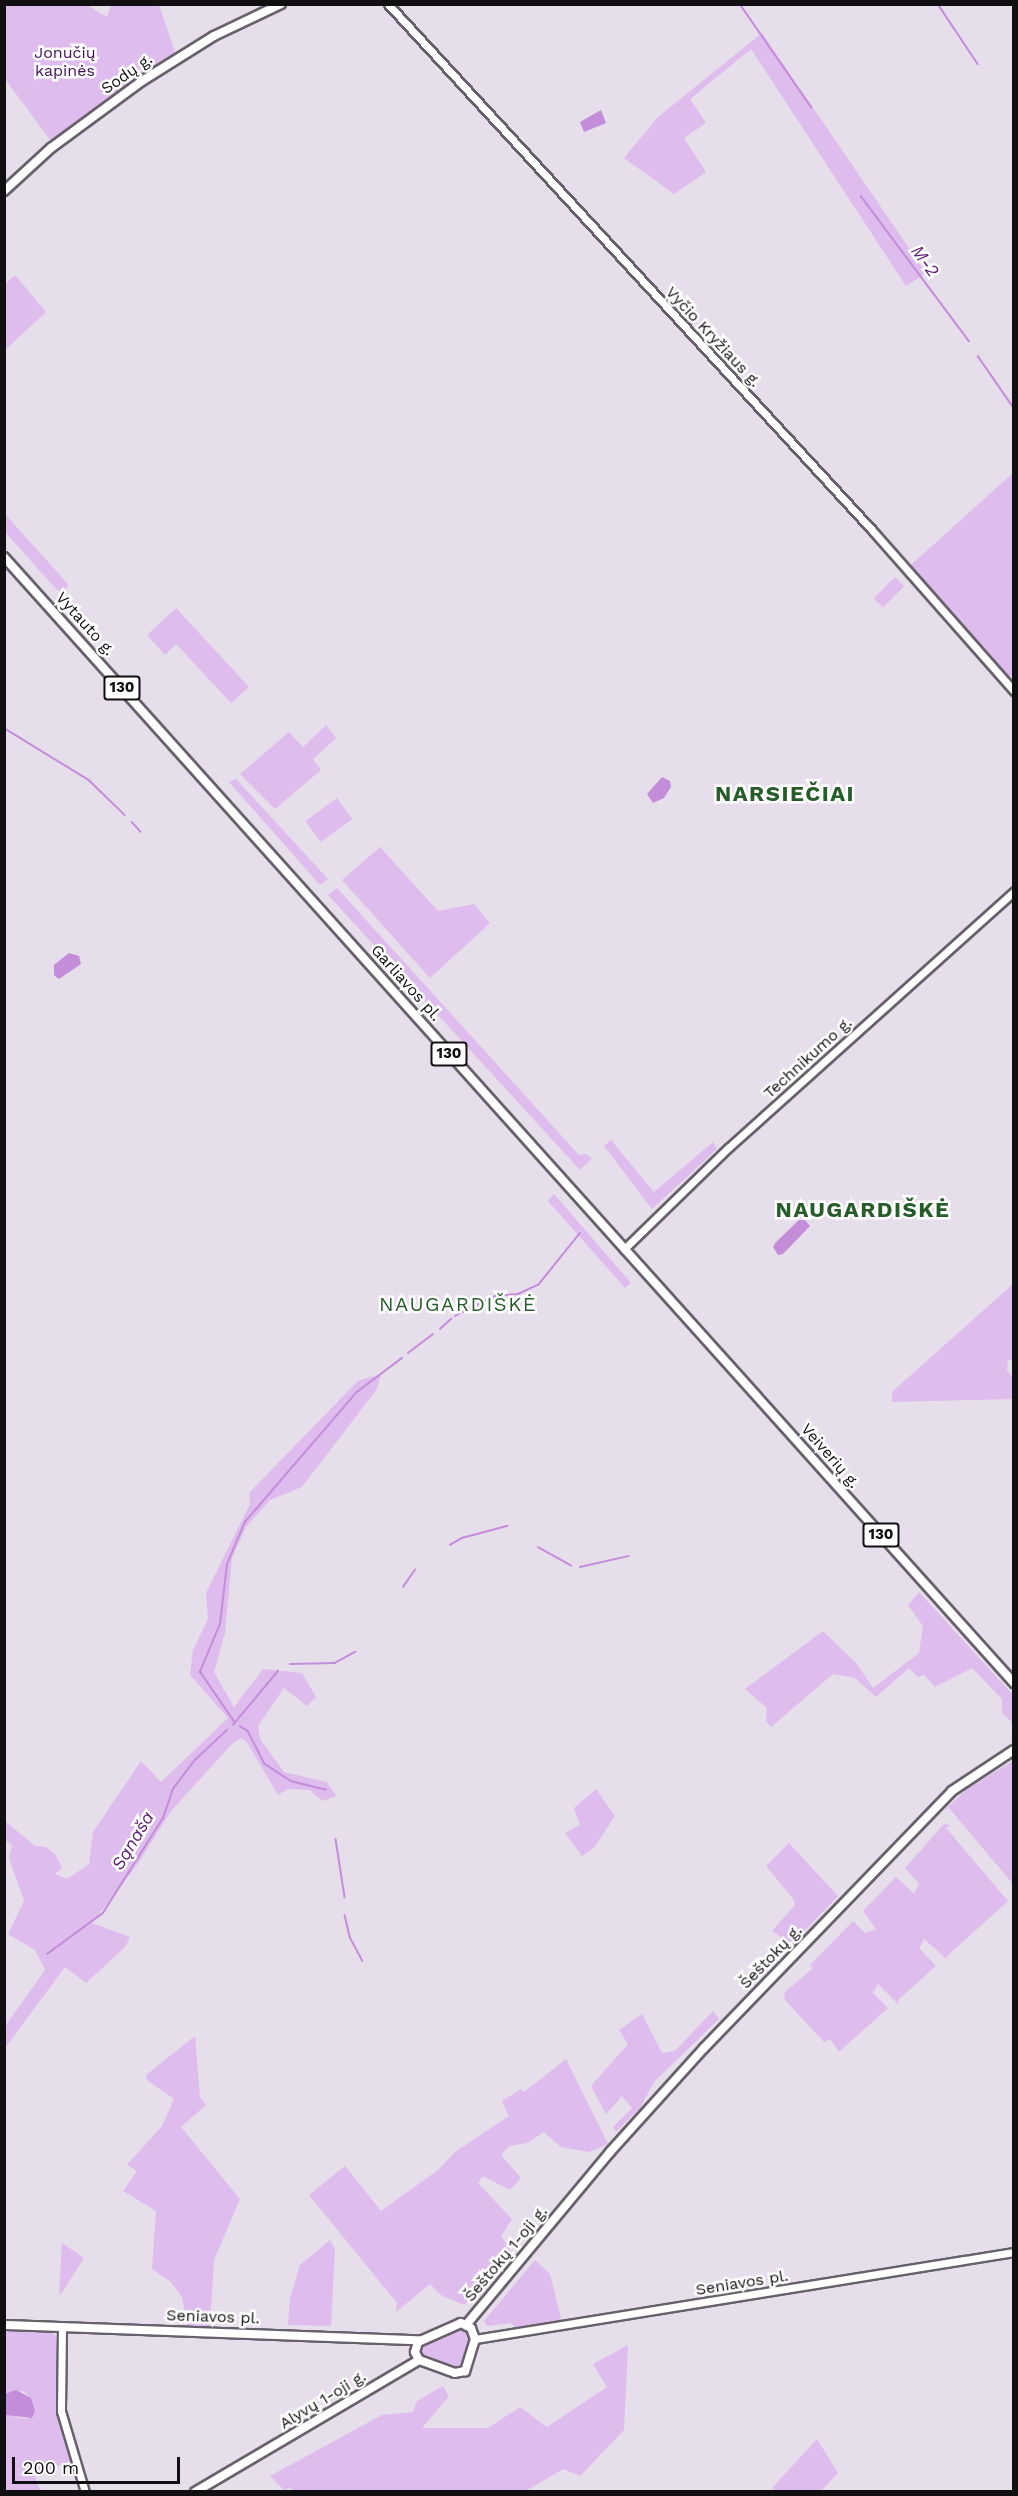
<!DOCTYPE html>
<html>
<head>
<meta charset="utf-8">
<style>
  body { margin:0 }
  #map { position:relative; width:1018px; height:2496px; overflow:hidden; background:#e6deea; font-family:"Work Sans",sans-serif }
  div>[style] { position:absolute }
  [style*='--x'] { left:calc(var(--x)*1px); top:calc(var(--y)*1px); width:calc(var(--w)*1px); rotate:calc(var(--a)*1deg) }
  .green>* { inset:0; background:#debced; transform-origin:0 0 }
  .water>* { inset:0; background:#c38dd9 }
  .stream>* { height:1.5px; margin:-0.75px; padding:0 0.75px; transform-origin:0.75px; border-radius:0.75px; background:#c38dd9 }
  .roads { filter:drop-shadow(2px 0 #68616b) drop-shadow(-2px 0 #68616b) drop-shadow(0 2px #68616b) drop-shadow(0 -2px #68616b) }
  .minor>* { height:7px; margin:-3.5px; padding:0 3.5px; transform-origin:3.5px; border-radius:3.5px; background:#fff }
  .major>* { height:8px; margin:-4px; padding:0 4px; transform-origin:4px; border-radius:4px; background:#fff }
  span { translate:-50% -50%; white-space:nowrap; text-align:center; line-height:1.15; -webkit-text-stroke:5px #fff; paint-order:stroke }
  .shield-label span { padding:2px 4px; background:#fff; border:2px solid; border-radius:4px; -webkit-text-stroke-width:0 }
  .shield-label { font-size:15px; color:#120f13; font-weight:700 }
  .park-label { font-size:16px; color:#431055 }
  .street-label { font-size:16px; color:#120f13 }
  .water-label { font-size:18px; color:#5e1b76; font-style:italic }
  .quarter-label { font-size:20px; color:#275d2a; letter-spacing:1.5px }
  .district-label { font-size:22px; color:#275d2a; font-weight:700; letter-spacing:1.5px }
  .frame { position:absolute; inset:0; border:6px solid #120f13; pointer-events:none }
  .scale { position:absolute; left:12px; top:2457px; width:168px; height:27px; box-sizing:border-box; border:3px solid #120f13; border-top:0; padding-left:8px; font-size:18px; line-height:21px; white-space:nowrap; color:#120f13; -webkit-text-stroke:4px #fff; paint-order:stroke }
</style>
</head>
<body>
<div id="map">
  <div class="green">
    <div style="clip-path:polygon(5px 5px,87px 5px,107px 17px,111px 5px,159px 5px,176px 55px,51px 141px,5px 79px)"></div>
    <div style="clip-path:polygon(762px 33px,926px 273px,906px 286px,751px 49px,690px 99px,706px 123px,684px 138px,706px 172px,674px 194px,624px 158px,658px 117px)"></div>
    <div style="clip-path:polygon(15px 275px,46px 312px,5px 350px,5px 284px)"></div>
    <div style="clip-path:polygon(1013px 473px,1014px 673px,1009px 677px,911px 565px)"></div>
    <div style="clip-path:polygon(4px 513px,68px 584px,67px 588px,58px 591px,5px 532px)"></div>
    <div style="left:895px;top:577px;width:13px;height:30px;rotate:45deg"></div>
    <div style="clip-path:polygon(176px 608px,249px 687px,231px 703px,176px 644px,165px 655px,147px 635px)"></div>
    <div style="clip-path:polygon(326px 725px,336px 738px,313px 759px,321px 770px,275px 809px,240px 774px,289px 732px,303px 747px)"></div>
    <div style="clip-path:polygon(236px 779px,328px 879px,320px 885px,229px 782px)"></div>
    <div style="left:337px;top:798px;width:26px;height:39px;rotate:54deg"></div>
    <div style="clip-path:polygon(380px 847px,438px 911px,474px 904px,490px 923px,430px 978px,342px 880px)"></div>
    <div style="clip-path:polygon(337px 888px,579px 1155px,585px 1154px,592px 1158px,580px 1170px,328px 895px)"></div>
    <div style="clip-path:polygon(611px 1140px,654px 1192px,713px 1142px,717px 1149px,652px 1209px,604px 1146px)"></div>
    <div style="clip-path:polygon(554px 1194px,631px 1283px,625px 1288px,548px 1201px)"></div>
    <div style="clip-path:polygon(1013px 1284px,1013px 1360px,1008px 1360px,1007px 1370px,1013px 1378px,1013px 1399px,892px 1402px,892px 1392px)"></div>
    <div style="clip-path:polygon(381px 1374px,377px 1389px,302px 1487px,270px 1500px,246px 1527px,232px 1558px,225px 1633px,214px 1672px,234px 1707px,263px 1669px,302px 1673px,316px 1697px,307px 1706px,284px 1688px,258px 1726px,260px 1739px,284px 1772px,327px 1782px,336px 1796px,322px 1801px,310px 1790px,288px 1789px,278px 1795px,246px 1741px,241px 1738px,232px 1744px,171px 1811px,137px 1865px,92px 1923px,130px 1937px,125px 1947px,86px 1983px,65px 1967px,5px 2048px,5px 2026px,45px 1970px,35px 1950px,8px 1934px,24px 1901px,9px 1858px,12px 1845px,5px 1840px,5px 1821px,35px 1846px,46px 1847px,55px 1854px,62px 1868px,55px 1874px,67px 1879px,89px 1864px,93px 1832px,141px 1761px,161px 1782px,228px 1718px,190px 1675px,193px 1650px,208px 1619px,206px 1593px,250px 1504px,249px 1493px,358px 1381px)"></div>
    <div style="clip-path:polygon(919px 1592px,1013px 1695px,1013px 1723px,1002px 1713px,1002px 1699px,972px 1668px,935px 1687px,924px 1675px,918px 1677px,909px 1668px,876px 1697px,855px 1678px,833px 1674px,771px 1727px,766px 1721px,767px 1708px,745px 1689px,823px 1631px,856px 1663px,873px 1688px,919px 1653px,923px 1626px,908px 1605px)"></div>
    <div style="clip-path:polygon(1013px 1761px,1013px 1884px,949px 1808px,944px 1811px,967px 1789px)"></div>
    <div style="clip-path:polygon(596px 1789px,615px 1816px,594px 1848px,582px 1856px,565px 1833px,580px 1825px,574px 1808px)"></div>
    <div style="clip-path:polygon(944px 1824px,951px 1825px,946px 1828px,1008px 1901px,946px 1957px,949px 1961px,924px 1939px,919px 1948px,936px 1966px,898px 2000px,899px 2005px,878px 1984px,873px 1993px,888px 2008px,839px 2052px,830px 2039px,824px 2042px,785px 2000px,784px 1993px,813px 1968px,810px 1965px,853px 1921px,865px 1933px,876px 1929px,863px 1911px,896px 1877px,914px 1894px,919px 1884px,905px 1868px)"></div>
    <div style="clip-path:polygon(789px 1843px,838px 1896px,792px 1944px,772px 1931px,795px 1905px,794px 1900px,766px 1866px)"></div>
    <div style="clip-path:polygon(713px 2011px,719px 2019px,654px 2082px,640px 2108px,616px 2132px,613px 2127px,632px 2108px,622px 2096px,606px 2114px,591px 2086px,628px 2044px,619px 2030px,642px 2014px,662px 2053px,675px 2051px)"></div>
    <div style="clip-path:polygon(195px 2036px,200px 2097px,206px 2105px,181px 2127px,240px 2199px,214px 2260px,210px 2327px,187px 2326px,182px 2297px,171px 2282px,152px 2269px,156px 2211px,123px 2191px,137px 2171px,127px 2165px,162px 2126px,174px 2099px,147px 2080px,146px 2075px)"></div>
    <div style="clip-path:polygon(566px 2059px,608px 2144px,589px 2152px,561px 2147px,544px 2132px,527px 2143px,509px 2146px,501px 2155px,521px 2178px,510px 2190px,483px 2176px,478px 2183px,512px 2219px,501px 2236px,512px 2252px,464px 2305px,441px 2295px,430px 2284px,396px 2312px,397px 2303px,309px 2195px,345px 2166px,381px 2211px,438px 2170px,455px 2152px,509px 2116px,502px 2101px,521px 2089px,524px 2092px)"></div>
    <div style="clip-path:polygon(330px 2240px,335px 2249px,331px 2326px,288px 2325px,290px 2298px,300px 2265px)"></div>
    <div style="clip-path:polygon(62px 2243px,84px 2258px,61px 2294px,59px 2293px)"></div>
    <div style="clip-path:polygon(535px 2260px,550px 2274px,562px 2322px,518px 2329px,511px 2323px,487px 2326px,484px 2321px)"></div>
    <div style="clip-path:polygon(459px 2326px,472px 2337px,463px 2367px,458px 2370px,424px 2359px,420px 2345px)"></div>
    <div style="clip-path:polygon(5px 2329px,49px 2330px,56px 2336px,57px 2399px,70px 2461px,34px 2475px,41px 2491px,5px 2491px,5px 2415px,27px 2419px,31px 2398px,23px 2391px,5px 2394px)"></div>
    <div style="clip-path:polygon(628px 2345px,624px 2430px,580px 2476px,563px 2469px,524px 2492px,294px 2491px,289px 2487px,285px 2491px,270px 2476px,382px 2415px,413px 2412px,417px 2401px,443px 2386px,449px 2396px,422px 2428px,488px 2428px,520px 2407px,547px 2427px,607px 2387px,593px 2364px)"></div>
    <div style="clip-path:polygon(817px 2439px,838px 2473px,821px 2491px,777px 2491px,772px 2488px)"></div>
  </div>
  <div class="water">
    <div style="clip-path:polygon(601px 110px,606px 123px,584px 132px,580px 122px)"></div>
    <div style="clip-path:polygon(662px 777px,670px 781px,671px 787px,664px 798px,653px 803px,647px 794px)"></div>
    <div style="clip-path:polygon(69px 953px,79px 956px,81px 964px,59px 979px,54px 975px,54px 965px)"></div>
    <div style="clip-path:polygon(799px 1220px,805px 1220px,810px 1226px,783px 1254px,778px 1255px,773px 1247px,776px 1242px)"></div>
    <div style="clip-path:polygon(16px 2390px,31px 2398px,35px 2411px,32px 2418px,5px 2415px,5px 2394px)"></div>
  </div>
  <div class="stream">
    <div style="--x:740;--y:4;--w:126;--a:55.3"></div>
    <div style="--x:938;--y:4;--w:72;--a:56.3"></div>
    <div style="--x:861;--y:196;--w:181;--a:53.3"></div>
    <div style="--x:978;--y:356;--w:63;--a:55.3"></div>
    <div style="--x:4;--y:728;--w:100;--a:31.5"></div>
    <div style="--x:89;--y:780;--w:50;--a:44.2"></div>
    <div style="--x:132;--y:822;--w:13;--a:48"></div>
    <div style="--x:455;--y:1316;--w:45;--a:-26.6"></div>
    <div style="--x:495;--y:1296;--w:23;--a:-5"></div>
    <div style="--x:518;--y:1294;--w:23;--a:-25"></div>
    <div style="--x:539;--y:1284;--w:65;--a:-51.2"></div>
    <div style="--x:440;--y:1329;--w:15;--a:-42"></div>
    <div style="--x:408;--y:1353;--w:31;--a:-37"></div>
    <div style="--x:450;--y:1545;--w:14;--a:-30"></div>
    <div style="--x:462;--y:1538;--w:47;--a:-14.9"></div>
    <div style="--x:538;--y:1547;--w:38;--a:29"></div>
    <div style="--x:580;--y:1567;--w:50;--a:-12.7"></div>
    <div style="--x:403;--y:1587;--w:21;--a:-55"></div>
    <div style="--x:290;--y:1664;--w:45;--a:-1.3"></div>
    <div style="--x:335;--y:1663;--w:23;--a:-29"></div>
    <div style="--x:235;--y:1723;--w:62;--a:-124.5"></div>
    <div style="--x:200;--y:1672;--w:52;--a:-67.4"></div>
    <div style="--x:220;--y:1624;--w:60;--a:-83.3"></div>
    <div style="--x:227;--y:1564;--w:46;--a:-66.8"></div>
    <div style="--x:245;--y:1522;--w:172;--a:-49.3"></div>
    <div style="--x:357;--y:1392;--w:56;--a:-37.1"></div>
    <div style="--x:233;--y:1725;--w:70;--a:-50.2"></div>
    <div style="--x:240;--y:1726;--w:9;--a:32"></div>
    <div style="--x:248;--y:1731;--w:37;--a:63"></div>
    <div style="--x:265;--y:1764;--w:31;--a:33"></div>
    <div style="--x:291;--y:1781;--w:36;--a:14"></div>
    <div style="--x:336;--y:1839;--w:59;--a:81.2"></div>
    <div style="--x:345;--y:1915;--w:23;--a:77"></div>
    <div style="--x:350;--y:1937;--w:27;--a:62"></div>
    <div style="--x:47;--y:1954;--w:69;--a:-36.2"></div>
    <div style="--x:103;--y:1913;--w:112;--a:-57.7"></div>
    <div style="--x:163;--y:1818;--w:31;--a:-71"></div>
    <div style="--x:173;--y:1789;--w:38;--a:-53"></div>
    <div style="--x:196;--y:1759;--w:42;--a:-43.1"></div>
  </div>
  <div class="roads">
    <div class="minor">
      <div style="--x:388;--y:4;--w:715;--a:47.38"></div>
      <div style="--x:872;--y:530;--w:215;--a:48.6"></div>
      <div style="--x:624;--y:1249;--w:145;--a:-44.2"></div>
      <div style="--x:728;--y:1148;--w:385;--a:-41.9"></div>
      <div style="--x:62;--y:2327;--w:84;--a:90.7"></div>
      <div style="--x:61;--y:2411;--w:84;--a:73.5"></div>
      <div style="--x:475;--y:2339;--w:546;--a:-9.17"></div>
    </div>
    <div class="major">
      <div style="--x:4;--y:191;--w:64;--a:-42.5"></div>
      <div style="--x:51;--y:148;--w:113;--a:-36.4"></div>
      <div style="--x:142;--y:81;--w:85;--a:-32"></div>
      <div style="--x:214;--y:36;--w:74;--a:-25.5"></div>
      <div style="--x:4;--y:557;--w:1513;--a:48.11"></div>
      <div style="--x:461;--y:2323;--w:11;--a:27"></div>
      <div style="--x:471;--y:2328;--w:12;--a:70"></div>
      <div style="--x:475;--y:2339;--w:34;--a:107"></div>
      <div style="--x:465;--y:2371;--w:10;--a:169"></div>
      <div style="--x:455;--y:2373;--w:38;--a:-160"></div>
      <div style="--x:419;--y:2360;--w:9;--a:-117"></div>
      <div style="--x:415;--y:2352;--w:10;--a:-73"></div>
      <div style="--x:418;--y:2342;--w:47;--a:-23.8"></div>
      <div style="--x:4;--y:2325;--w:416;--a:2.1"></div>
      <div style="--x:466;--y:2325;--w:225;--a:-50.2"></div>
      <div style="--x:610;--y:2152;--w:140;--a:-47.9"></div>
      <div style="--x:704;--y:2048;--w:357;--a:-46"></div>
      <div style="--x:952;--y:1791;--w:74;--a:-33.5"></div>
      <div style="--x:195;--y:2492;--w:260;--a:-30.5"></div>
    </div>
  </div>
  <div class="shield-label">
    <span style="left:122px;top:688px">130</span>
    <span style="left:449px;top:1054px">130</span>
    <span style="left:881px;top:1535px">130</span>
  </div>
  <div class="park-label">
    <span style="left:65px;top:62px">Jonučių<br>kapinės</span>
  </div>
  <div class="street-label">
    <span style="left:127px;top:74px;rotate:-35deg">Sodų g.</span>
    <span style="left:713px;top:337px;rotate:47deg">Vyčio Kryžiaus g.</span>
    <span style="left:85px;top:624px;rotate:48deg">Vytauto g.</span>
    <span style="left:406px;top:983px;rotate:48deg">Garliavos pl.</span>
    <span style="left:808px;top:1058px;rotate:-42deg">Technikumo g.</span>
    <span style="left:830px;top:1456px;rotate:49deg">Veiverių g.</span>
    <span style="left:771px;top:1957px;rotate:-46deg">Šeštokų g.</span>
    <span style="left:506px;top:2254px;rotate:-50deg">Šeštokų 1-oji g.</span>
    <span style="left:742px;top:2283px;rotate:-9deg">Seniavos pl.</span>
    <span style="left:213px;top:2317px;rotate:2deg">Seniavos pl.</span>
    <span style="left:323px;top:2400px;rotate:-31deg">Alyvų 1-oji g.</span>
  </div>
  <div class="water-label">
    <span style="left:925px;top:261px;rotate:54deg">M-2</span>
    <span style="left:133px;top:1841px;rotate:-59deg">Sąnaša</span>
  </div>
  <div class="quarter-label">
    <span style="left:458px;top:1304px">NAUGARDIŠKĖ</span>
  </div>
  <div class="district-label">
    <span style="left:785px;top:794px">NARSIEČIAI</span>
    <span style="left:863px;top:1210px">NAUGARDIŠKĖ</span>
  </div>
  <div class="frame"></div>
  <div class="scale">200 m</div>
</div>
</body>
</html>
